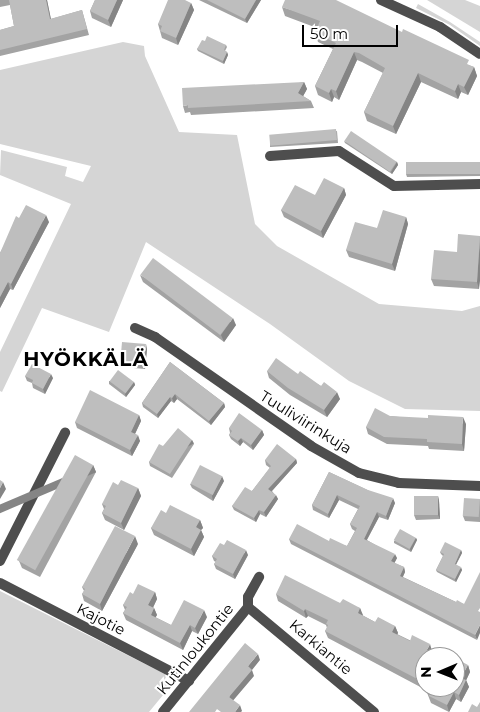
<!DOCTYPE html>
<html>
<head>
<meta charset="utf-8">
<style>
  body { margin:0 }
  #map { position:relative; width:480px; height:712px; overflow:hidden; background:#fff; font-family:Montserrat,sans-serif }
  div>[style] { position:absolute }
  [style*='--x'] { left:calc(var(--x)*1px); top:calc(var(--y)*1px); width:calc(var(--w)*1px); rotate:calc(var(--a)*1deg) }
  .green>* { inset:0; background:#d5d5d5 }
  .minor>* { height:10px; margin:-5px; padding:0 5px; transform-origin:5px; border-radius:5px; background:#4e4e4e }
  .wall>* { inset:0; background:#a3a3a3 }
  .shaded-wall>* { inset:0; background:#858585; transform-origin:0 0 }
  .building>* { inset:0; background:#bebebe; transform-origin:0 0 }
  span { translate:-50% -50%; white-space:nowrap; text-align:center; line-height:1.15; -webkit-text-stroke:4px #fff; paint-order:stroke }
  .street-label { font-size:15px; color:#000 }
  .district-label { font-size:20px; color:#000; font-weight:700; letter-spacing:1px }
  .north { position:absolute; left:415px; top:647px; width:50px; height:50px; box-sizing:border-box; background:#fff; border:1px solid #999; border-radius:50%; rotate:269deg; font-size:14px; font-weight:700; line-height:20px; text-align:center; color:#000 }
  .north::after { content:''; display:block; margin:auto; width:18px; height:22px; background:#000; clip-path:polygon(50% 0,100% 100%,50% 72%,0 100%) }
  .scale { position:absolute; left:302px; top:25px; width:96px; height:22px; box-sizing:border-box; border:2px solid #000; border-top:0; padding-left:6px; font-size:15px; line-height:18px; white-space:nowrap; color:#000; -webkit-text-stroke:4px #fff; paint-order:stroke }
</style>
</head>
<body>
<div id="map">
  <div class="green">
    <div style="clip-path:polygon(427px 0,465px 0,480px 6px,480px 32px)"></div>
    <div style="clip-path:polygon(418px 4px,450px 22px,480px 42px,480px 46px,450px 25px,416px 8px)"></div>
    <div style="clip-path:polygon(123px 42px,144px 46px,145px 56px,179px 132px,237px 135px,255px 224px,277px 246px,379px 304px,462px 311px,480px 306px,480px 411px,405px 409px,349px 381px,270px 324px,146px 242px,109px 332px,42px 308px,2px 392px,0 391px,0 352px,71px 204px,0 175px,1px 150px,67px 167px,65px 176px,83px 182px,91px 166px,0 144px,0 70px)"></div>
    <div style="clip-path:polygon(0 591px,165px 674px,168px 689px,149px 712px,0 712px)"></div>
  </div>
  <div class="minor">
    <div style="--x:381;--y:0;--w:65;--a:24.6"></div>
    <div style="--x:440;--y:27;--w:48;--a:34"></div>
    <div style="--x:270;--y:156;--w:69;--a:-4.1"></div>
    <div style="--x:339;--y:151;--w:65;--a:32.5"></div>
    <div style="--x:394;--y:186;--w:86;--a:-1.3"></div>
    <div style="--x:135;--y:328;--w:22;--a:24"></div>
    <div style="--x:155;--y:337;--w:190;--a:34.9"></div>
    <div style="--x:311;--y:446;--w:55;--a:29.4"></div>
    <div style="--x:359;--y:473;--w:41;--a:14"></div>
    <div style="--x:399;--y:483;--w:81;--a:2.1"></div>
    <div style="--x:0;--y:561;--w:144;--a:-63.1"></div>
    <div style="--x:0;--y:583;--w:213;--a:27.4"></div>
    <div style="--x:248;--y:607;--w:164;--a:39.8"></div>
    <div style="--x:163;--y:712;--w:135;--a:-51"></div>
    <div style="--x:248;--y:607;--w:10;--a:-90"></div>
    <div style="--x:248;--y:597;--w:23;--a:-61"></div>
  </div>
  <div class="wall">
    <div style="clip-path:polygon(0 0,47px 0,51px 19px,82px 10px,89px 35px,0 56px,0 30px,14px 26px,10px 5px,0 7px)"></div>
    <div style="clip-path:polygon(95px 0,123px 0,111px 27px,92px 18px,90px 11px)"></div>
    <div style="clip-path:polygon(199px 0,261px 0,247px 23px)"></div>
    <div style="clip-path:polygon(191px 3px,194px 10px,178px 45px,162px 38px,158px 24px)"></div>
    <div style="clip-path:polygon(282px 7px,471px 66px,474px 67px,477px 76px,468px 95px,461px 92px,458px 99px,421px 82px,396px 134px,367px 121px,364px 112px,383px 73px,362px 62px,357px 60px,339px 100px,334px 97px,332px 102px,318px 95px,315px 86px,333px 49px,318px 42px,315px 33px,317px 28px,285px 16px)"></div>
    <div style="clip-path:polygon(205px 41px,226px 45px,227px 47px,225px 51px,227px 52px,228px 55px,224px 64px,198px 51px,197px 49px)"></div>
    <div style="clip-path:polygon(304px 82px,307px 89px,303px 96px,311px 101px,314px 108px,191px 115px,190px 112px,185px 113px,183px 106px)"></div>
    <div style="clip-path:polygon(337px 131px,338px 143px,270px 147px,270px 144px)"></div>
    <div style="clip-path:polygon(344px 141px,397px 162px,398px 165px,392px 174px,345px 143px)"></div>
    <div style="clip-path:polygon(480px 162px,480px 176px,407px 177px,406px 174px)"></div>
    <div style="clip-path:polygon(344px 188px,346px 195px,323px 238px,284px 217px,281px 210px,315px 195px)"></div>
    <div style="clip-path:polygon(406px 217px,408px 224px,395px 271px,349px 257px,346px 250px,377px 228px)"></div>
    <div style="clip-path:polygon(19px 218px,49px 222px,13px 290px,10px 289px,0 308px,0 253px)"></div>
    <div style="clip-path:polygon(480px 236px,479px 289px,434px 286px,431px 279px)"></div>
    <div style="clip-path:polygon(140px 275px,236px 325px,224px 342px,143px 282px)"></div>
    <div style="clip-path:polygon(147px 349px,145px 369px,122px 367px,120px 362px)"></div>
    <div style="clip-path:polygon(170px 362px,224px 403px,225px 407px,211px 425px,177px 399px,174px 403px,171px 401px,158px 418px,143px 407px,142px 403px)"></div>
    <div style="clip-path:polygon(267px 371px,298px 374px,321px 386px,340px 399px,327px 417px,290px 395px,269px 378px)"></div>
    <div style="clip-path:polygon(25px 376px,53px 378px,45px 394px,33px 388px,32px 383px,27px 381px)"></div>
    <div style="clip-path:polygon(109px 381px,134px 382px,135px 385px,126px 397px,109px 384px)"></div>
    <div style="clip-path:polygon(139px 415px,141px 421px,135px 434px,140px 441px,132px 456px,77px 428px,75px 422px)"></div>
    <div style="clip-path:polygon(390px 416px,466px 424px,464px 451px,429px 449px,428px 446px,387px 444px,368px 434px,366px 427px)"></div>
    <div style="clip-path:polygon(229px 428px,262px 430px,264px 435px,253px 450px,243px 442px,240px 446px,231px 439px,229px 435px,230px 433px)"></div>
    <div style="clip-path:polygon(192px 440px,194px 444px,172px 478px,150px 466px,149px 462px,163px 446px)"></div>
    <div style="clip-path:polygon(296px 459px,297px 463px,272px 491px,278px 499px,266px 517px,260px 514px,256px 522px,234px 510px,232px 506px,252px 491px,270px 468px,266px 465px,265px 460px)"></div>
    <div style="clip-path:polygon(93px 465px,96px 472px,40px 577px,22px 568px,19px 561px)"></div>
    <div style="clip-path:polygon(329px 472px,395px 503px,388px 520px,379px 517px,367px 540px,397px 558px,394px 563px,404px 567px,405px 572px,403px 577px,456px 602px,464px 604px,477px 640px,291px 544px,289px 539px,329px 541px,347px 546px,355px 531px,352px 529px,350px 524px,358px 509px,339px 500px,329px 518px,313px 510px,312px 505px)"></div>
    <div style="clip-path:polygon(224px 481px,213px 501px,192px 488px,190px 484px)"></div>
    <div style="clip-path:polygon(138px 488px,141px 496px,124px 530px,105px 520px,102px 513px,104px 509px,102px 504px)"></div>
    <div style="clip-path:polygon(438px 496px,439px 501px,440px 519px,416px 520px,414px 515px)"></div>
    <div style="clip-path:polygon(480px 499px,480px 522px,465px 521px,463px 516px)"></div>
    <div style="clip-path:polygon(166px 513px,200px 520px,203px 528px,201px 530px,204px 537px,194px 556px,154px 535px,151px 528px)"></div>
    <div style="clip-path:polygon(416px 538px,417px 540px,411px 552px,394px 543px,394px 541px)"></div>
    <div style="clip-path:polygon(138px 544px,102px 611px,84px 601px,82px 594px,84px 591px,82px 587px)"></div>
    <div style="clip-path:polygon(224px 545px,248px 555px,235px 579px,216px 569px,214px 564px,216px 562px,214px 561px,212px 556px)"></div>
    <div style="clip-path:polygon(461px 550px,462px 553px,456px 565px,462px 570px,456px 582px,437px 572px,436px 570px,443px 556px,441px 554px,440px 552px)"></div>
    <div style="clip-path:polygon(155px 592px,157px 599px,153px 607px,154px 608px,157px 615px,155px 617px,171px 625px,207px 617px,198px 634px,192px 631px,183px 650px,126px 620px,123px 613px,125px 610px,123px 605px,133px 594px)"></div>
    <div style="clip-path:polygon(276px 594px,340px 603px,360px 608px,362px 615px,375px 622px,395px 626px,398px 633px,397px 634px,432px 651px,425px 657px,425px 687px,455px 687px,468px 665px,470px 672px,466px 680px,469px 687px,461px 702px,456px 699px,449px 712px,431px 703px,426px 690px,328px 638px,325px 631px,327px 628px,326px 625px,308px 616px,306px 618px,278px 601px)"></div>
  </div>
  <div class="shaded-wall">
    <div style="clip-path:polygon(46px 0,47px 0,52px 25px,50px 19px)"></div>
    <div style="clip-path:polygon(117px 0,123px 0,111px 27px,108px 20px)"></div>
    <div style="clip-path:polygon(256px 0,261px 0,247px 23px,245px 19px)"></div>
    <div style="clip-path:polygon(191px 3px,194px 10px,178px 45px,176px 38px)"></div>
    <div style="clip-path:polygon(227px 52px,228px 55px,224px 64px,223px 61px)"></div>
    <div style="clip-path:polygon(354px 52px,357px 60px,339px 100px,336px 91px)"></div>
    <div style="clip-path:polygon(474px 67px,477px 76px,468px 95px,464px 87px)"></div>
    <div style="clip-path:polygon(418px 73px,421px 82px,396px 134px,393px 126px)"></div>
    <div style="clip-path:polygon(304px 82px,307px 89px,301px 100px,298px 93px)"></div>
    <div style="clip-path:polygon(458px 84px,461px 92px,458px 99px,455px 91px)"></div>
    <div style="clip-path:polygon(331px 89px,334px 97px,332px 102px,329px 93px)"></div>
    <div style="clip-path:polygon(397px 162px,398px 165px,392px 174px,391px 172px)"></div>
    <div style="clip-path:polygon(344px 188px,346px 195px,323px 238px,321px 231px)"></div>
    <div style="clip-path:polygon(46px 215px,49px 222px,13px 290px,11px 284px)"></div>
    <div style="clip-path:polygon(406px 217px,408px 224px,395px 271px,392px 264px)"></div>
    <div style="clip-path:polygon(480px 240px,480px 281px,479px 289px,477px 282px)"></div>
    <div style="clip-path:polygon(8px 282px,10px 289px,0 308px,0 297px)"></div>
    <div style="clip-path:polygon(233px 318px,236px 325px,224px 342px,221px 335px)"></div>
    <div style="clip-path:polygon(146px 344px,147px 349px,145px 369px,144px 364px)"></div>
    <div style="clip-path:polygon(51px 374px,53px 378px,45px 394px,43px 389px)"></div>
    <div style="clip-path:polygon(134px 382px,135px 385px,126px 397px,125px 394px)"></div>
    <div style="clip-path:polygon(337px 392px,340px 399px,327px 417px,324px 410px)"></div>
    <div style="clip-path:polygon(175px 394px,177px 399px,174px 403px,172px 398px)"></div>
    <div style="clip-path:polygon(170px 397px,171px 401px,158px 418px,157px 414px)"></div>
    <div style="clip-path:polygon(224px 403px,225px 407px,211px 425px,209px 421px)"></div>
    <div style="clip-path:polygon(139px 415px,141px 421px,133px 438px,131px 432px)"></div>
    <div style="clip-path:polygon(463px 417px,466px 424px,464px 451px,462px 444px)"></div>
    <div style="clip-path:polygon(262px 430px,264px 435px,253px 450px,251px 445px)"></div>
    <div style="clip-path:polygon(138px 435px,140px 441px,132px 456px,130px 450px)"></div>
    <div style="clip-path:polygon(241px 438px,243px 442px,240px 446px,238px 441px)"></div>
    <div style="left:192px;top:440px;width:4px;height:40px;rotate:63deg"></div>
    <div style="clip-path:polygon(296px 459px,297px 463px,270px 493px,268px 489px)"></div>
    <div style="left:93px;top:465px;width:8px;height:119px;rotate:67deg"></div>
    <div style="clip-path:polygon(222px 476px,224px 481px,213px 501px,212px 496px)"></div>
    <div style="clip-path:polygon(3px 482px,6px 489px,0 499px,0 488px)"></div>
    <div style="clip-path:polygon(138px 488px,141px 496px,124px 530px,121px 523px)"></div>
    <div style="clip-path:polygon(276px 495px,278px 499px,266px 517px,264px 512px)"></div>
    <div style="clip-path:polygon(337px 495px,339px 500px,329px 518px,328px 514px)"></div>
    <div style="clip-path:polygon(438px 496px,439px 501px,440px 519px,438px 515px)"></div>
    <div style="clip-path:polygon(393px 498px,395px 503px,388px 520px,386px 516px)"></div>
    <div style="clip-path:polygon(259px 510px,260px 514px,256px 522px,254px 518px)"></div>
    <div style="clip-path:polygon(377px 512px,379px 517px,365px 543px,364px 539px)"></div>
    <div style="clip-path:polygon(200px 520px,203px 528px,201px 530px,204px 537px,194px 556px,191px 549px,196px 527px)"></div>
    <div style="clip-path:polygon(135px 536px,138px 544px,102px 611px,100px 604px)"></div>
    <div style="clip-path:polygon(416px 538px,417px 540px,411px 552px,410px 549px)"></div>
    <div style="clip-path:polygon(246px 550px,248px 555px,235px 579px,233px 574px)"></div>
    <div style="clip-path:polygon(461px 550px,462px 553px,455px 566px,455px 564px)"></div>
    <div style="clip-path:polygon(395px 554px,397px 558px,393px 566px,391px 561px)"></div>
    <div style="clip-path:polygon(404px 567px,405px 572px,401px 580px,400px 576px)"></div>
    <div style="clip-path:polygon(461px 567px,462px 570px,456px 582px,455px 579px)"></div>
    <div style="clip-path:polygon(155px 592px,157px 599px,151px 612px,148px 605px)"></div>
    <div style="clip-path:polygon(154px 608px,157px 615px,153px 622px,151px 615px)"></div>
    <div style="clip-path:polygon(360px 608px,363px 615px,360px 620px,358px 613px)"></div>
    <div style="clip-path:polygon(305px 609px,308px 616px,306px 618px,304px 611px)"></div>
    <div style="clip-path:polygon(204px 610px,207px 617px,198px 634px,195px 628px)"></div>
    <div style="clip-path:polygon(190px 625px,192px 631px,183px 650px,180px 643px)"></div>
    <div style="clip-path:polygon(480px 625px,480px 633px,477px 640px,475px 635px)"></div>
    <div style="clip-path:polygon(395px 626px,398px 633px,395px 639px,392px 632px)"></div>
    <div style="clip-path:polygon(430px 644px,432px 651px,430px 657px,427px 650px)"></div>
    <div style="clip-path:polygon(258px 654px,260px 660px,252px 670px,254px 676px,231px 703px,229px 697px,248px 666px)"></div>
    <div style="clip-path:polygon(468px 665px,470px 672px,464px 685px,461px 678px)"></div>
    <div style="clip-path:polygon(466px 680px,469px 687px,461px 702px,459px 695px)"></div>
    <div style="clip-path:polygon(454px 692px,456px 699px,449px 712px,447px 705px)"></div>
    <div style="clip-path:polygon(240px 705px,242px 711px,241px 712px,235px 712px)"></div>
  </div>
  <div class="building">
    <div style="clip-path:polygon(9px 0,46px 0,50px 19px,82px 10px,87px 29px,0 50px,0 30px,14px 26px)"></div>
    <div style="clip-path:polygon(95px 0,117px 0,108px 20px,90px 11px)"></div>
    <div style="clip-path:polygon(168px 0,185px 0,191px 3px,176px 38px,160px 31px,162px 26px,158px 24px)"></div>
    <div style="clip-path:polygon(207px 0,256px 0,245px 19px)"></div>
    <div style="clip-path:polygon(285px 0,336px 0,402px 32px,403px 29px,469px 60px,467px 64px,474px 67px,464px 87px,458px 84px,455px 91px,418px 73px,393px 126px,364px 112px,385px 68px,359px 53px,354px 52px,336px 91px,331px 89px,329px 93px,315px 86px,336px 43px,315px 33px,320px 21px,282px 7px)"></div>
    <div style="clip-path:polygon(207px 36px,226px 45px,224px 50px,227px 52px,223px 61px,197px 49px,202px 40px,205px 41px)"></div>
    <div style="clip-path:polygon(304px 82px,298px 93px,311px 101px,188px 108px,188px 105px,183px 106px,182px 88px)"></div>
    <div style="left:336px;top:129px;width:11px;height:67px;rotate:85deg"></div>
    <div style="left:351px;top:131px;width:55px;height:12px;rotate:34deg"></div>
    <div style="left:406px;top:162px;width:74px;height:12px"></div>
    <div style="clip-path:polygon(324px 178px,344px 188px,321px 231px,281px 210px,295px 185px,315px 195px)"></div>
    <div style="clip-path:polygon(26px 205px,46px 215px,11px 284px,8px 282px,0 297px,0 253px,16px 216px,19px 218px)"></div>
    <div style="clip-path:polygon(383px 210px,406px 217px,392px 264px,346px 250px,355px 222px,377px 228px)"></div>
    <div style="clip-path:polygon(458px 234px,480px 236px,477px 282px,431px 279px,434px 250px,457px 252px)"></div>
    <div style="left:153px;top:258px;width:100px;height:21px;rotate:37deg"></div>
    <div style="left:122px;top:342px;width:24px;height:20px;rotate:5deg"></div>
    <div style="clip-path:polygon(276px 358px,298px 374px,300px 371px,321px 386px,324px 382px,337px 392px,324px 410px,288px 388px,267px 371px)"></div>
    <div style="clip-path:polygon(170px 362px,224px 403px,209px 421px,175px 394px,172px 398px,170px 397px,157px 414px,142px 403px)"></div>
    <div style="clip-path:polygon(32px 364px,51px 374px,43px 389px,32px 383px,33px 380px,25px 376px)"></div>
    <div style="left:118px;top:370px;width:20px;height:14px;rotate:37deg"></div>
    <div style="clip-path:polygon(90px 390px,139px 415px,131px 432px,138px 435px,130px 450px,75px 422px)"></div>
    <div style="clip-path:polygon(375px 408px,390px 416px,428px 418px,428px 415px,463px 417px,462px 444px,427px 442px,427px 439px,384px 437px,366px 427px)"></div>
    <div style="clip-path:polygon(239px 413px,262px 430px,251px 445px,241px 438px,238px 441px,229px 435px,232px 431px,229px 428px)"></div>
    <div style="clip-path:polygon(178px 428px,192px 440px,170px 474px,149px 462px,159px 444px,163px 446px)"></div>
    <div style="clip-path:polygon(277px 444px,296px 459px,268px 489px,276px 495px,264px 512px,259px 510px,254px 518px,232px 506px,245px 487px,252px 491px,271px 466px,265px 460px)"></div>
    <div style="left:75px;top:455px;width:21px;height:120px;rotate:29deg"></div>
    <div style="left:200px;top:465px;width:25px;height:21px;rotate:27deg"></div>
    <div style="clip-path:polygon(329px 472px,368px 490px,393px 498px,386px 516px,377px 512px,364px 539px,395px 554px,391px 561px,404px 567px,400px 576px,456px 602px,457px 600px,464px 604px,480px 572px,480px 608px,478px 611px,480px 612px,480px 625px,475px 635px,289px 539px,297px 524px,329px 541px,330px 538px,347px 546px,357px 528px,350px 524px,360px 506px,337px 495px,328px 514px,312px 505px)"></div>
    <div style="clip-path:polygon(0 480px,3px 482px,0 488px)"></div>
    <div style="clip-path:polygon(121px 480px,138px 488px,121px 523px,102px 513px,106px 506px,102px 504px,113px 482px,118px 485px)"></div>
    <div style="left:414px;top:496px;width:24px;height:19px"></div>
    <div style="left:464px;top:498px;width:16px;height:18px;rotate:4deg"></div>
    <div style="clip-path:polygon(170px 505px,200px 520px,196px 527px,201px 530px,191px 549px,151px 528px,161px 510px,166px 513px)"></div>
    <div style="clip-path:polygon(115px 526px,135px 536px,100px 604px,82px 594px,85px 589px,82px 587px)"></div>
    <div style="left:400px;top:529px;width:18px;height:13px;rotate:29deg"></div>
    <div style="clip-path:polygon(227px 540px,246px 550px,233px 574px,214px 564px,217px 559px,212px 556px,220px 543px,224px 545px)"></div>
    <div style="clip-path:polygon(445px 542px,461px 550px,455px 564px,461px 567px,455px 579px,436px 570px,444px 554px,440px 552px)"></div>
    <div style="clip-path:polygon(285px 575px,340px 603px,343px 599px,360px 608px,358px 613px,375px 622px,378px 617px,395px 626px,392px 632px,410px 641px,412px 635px,430px 644px,427px 650px,440px 657px,425px 657px,425px 683px,325px 631px,328px 625px,326px 624px,328px 620px,305px 609px,304px 611px,276px 594px)"></div>
    <div style="clip-path:polygon(138px 584px,155px 592px,148px 605px,154px 608px,151px 615px,171px 625px,184px 600px,204px 610px,195px 628px,190px 625px,180px 643px,123px 613px,127px 607px,123px 605px,130px 592px,133px 594px)"></div>
    <div style="clip-path:polygon(245px 643px,258px 654px,248px 666px,252px 670px,229px 697px,240px 705px,235px 712px,221px 712px,217px 709px,215px 712px,189px 712px)"></div>
    <div style="clip-path:polygon(455px 658px,468px 665px,461px 678px,466px 680px,459px 695px,454px 692px,447px 705px,429px 696px,431px 691px,426px 688px,426px 687px,455px 687px)"></div>
    <div style="clip-path:polygon(480px 702px,480px 712px,468px 712px,472px 704px,477px 707px)"></div>
  </div>
  <div class="street-label">
    <span style="left:306px;top:422px;rotate:32deg">Tuuliviirinkuja</span>
    <span style="left:101px;top:619px;rotate:27deg">Kajotie</span>
    <span style="left:321px;top:647px;rotate:40deg">Karkiantie</span>
    <span style="left:195px;top:649px;rotate:-51deg">Kutinloukontie</span>
  </div>
  <div class="district-label">
    <span style="left:86px;top:359px">HYÖKKÄLÄ</span>
  </div>
  <div class="north">N</div>
  <div class="scale">50 m</div>
</div>
</body>
</html>
